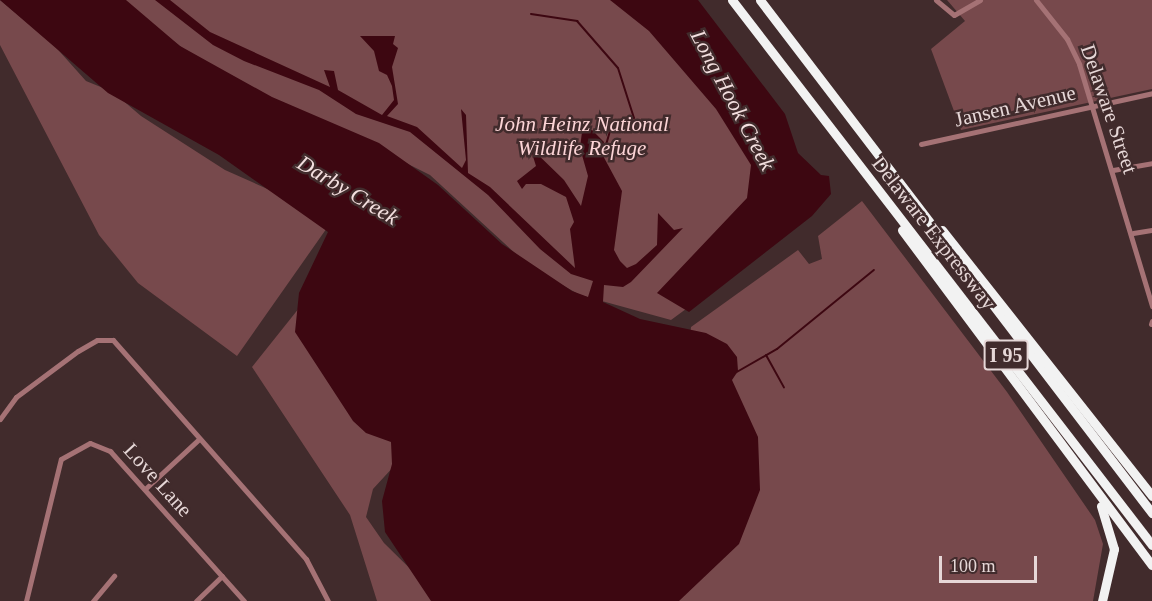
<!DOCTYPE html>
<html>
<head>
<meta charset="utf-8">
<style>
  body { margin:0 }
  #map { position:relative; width:1152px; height:601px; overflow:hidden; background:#412b2c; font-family:"Times New Roman",serif }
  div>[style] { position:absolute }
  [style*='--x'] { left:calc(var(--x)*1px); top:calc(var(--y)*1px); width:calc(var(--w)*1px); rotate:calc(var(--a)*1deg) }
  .green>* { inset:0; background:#77494c }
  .water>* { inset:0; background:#3d0711 }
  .stream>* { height:2px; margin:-1px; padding:0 1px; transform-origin:1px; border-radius:1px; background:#3d0711 }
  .street>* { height:5px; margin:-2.5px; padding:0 2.5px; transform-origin:2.5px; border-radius:2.5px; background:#a57275 }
  .highway>* { height:9px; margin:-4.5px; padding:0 4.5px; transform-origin:4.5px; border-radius:4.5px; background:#f2f2f2 }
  span { translate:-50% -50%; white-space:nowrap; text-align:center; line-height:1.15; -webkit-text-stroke:5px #412b2c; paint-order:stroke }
  .shield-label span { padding:2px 4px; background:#412b2c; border:2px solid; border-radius:4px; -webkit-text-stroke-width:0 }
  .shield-label { font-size:20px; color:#e6d7d7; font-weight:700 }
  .street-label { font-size:21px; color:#e6d7d7 }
  .park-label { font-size:21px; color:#fcd4d6; font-style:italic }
  .water-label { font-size:22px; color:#f3dfdf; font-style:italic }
  .scale { position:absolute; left:939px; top:556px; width:98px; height:27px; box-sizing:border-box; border:3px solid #e6d7d7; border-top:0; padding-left:8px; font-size:18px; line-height:21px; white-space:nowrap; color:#e6d7d7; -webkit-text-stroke:4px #412b2c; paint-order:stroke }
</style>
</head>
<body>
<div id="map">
  <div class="green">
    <div style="clip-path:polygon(0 0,52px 43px,86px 81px,113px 92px,141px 116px,225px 170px,281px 195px,329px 225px,237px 356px,138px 283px,99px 235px,0 45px)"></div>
    <div style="clip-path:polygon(117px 0,648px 0,752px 149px,769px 248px,671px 320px,580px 295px,530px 267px,430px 175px,404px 162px,385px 163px,191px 54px)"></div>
    <div style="clip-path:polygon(947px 0,1152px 0,1152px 89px,961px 130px,931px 49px,965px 21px)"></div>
    <div style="clip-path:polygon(862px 201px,1007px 392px,1095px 520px,1103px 544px,1093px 601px,661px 601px,691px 327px,798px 250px,809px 264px,822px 259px,818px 236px)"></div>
    <div style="clip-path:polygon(355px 238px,407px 452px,373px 489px,366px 517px,384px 543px,443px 601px,377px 601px,350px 515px,252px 367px)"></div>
  </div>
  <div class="water">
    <div style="clip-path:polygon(0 0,126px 0,180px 46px,272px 97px,379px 143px,438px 185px,502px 244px,572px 291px,588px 297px,593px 281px,571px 274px,540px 249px,488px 195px,410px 132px,356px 114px,319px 90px,244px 61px,213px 45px,155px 0,170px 0,210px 32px,330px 87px,324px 70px,334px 71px,338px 90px,382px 115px,394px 100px,392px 86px,387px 75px,379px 71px,374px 51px,360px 36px,395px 36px,393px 44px,398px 48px,392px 67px,398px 104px,387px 116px,417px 127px,462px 168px,466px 160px,461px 109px,466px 115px,468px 173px,490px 187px,575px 268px,570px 229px,574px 222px,566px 197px,541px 184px,526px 184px,522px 189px,517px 181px,536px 166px,530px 147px,564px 180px,581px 206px,588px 176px,580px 148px,582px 132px,592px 130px,604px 142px,601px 152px,622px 191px,614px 250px,620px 261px,627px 268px,636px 264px,657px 245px,658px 213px,674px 230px,683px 228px,631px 282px,623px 287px,604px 285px,603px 302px,640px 319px,706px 333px,727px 344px,737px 357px,738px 371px,732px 380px,758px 437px,760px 490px,739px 544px,679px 601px,431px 601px,385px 532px,382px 501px,392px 464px,391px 442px,366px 433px,353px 421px,295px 332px,299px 293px,328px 232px,219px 155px,108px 93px)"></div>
    <div style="clip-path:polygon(610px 0,698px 0,785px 114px,798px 153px,821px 175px,829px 176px,831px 194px,812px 216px,689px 312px,657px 293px,747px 198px,751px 165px,716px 109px,649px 31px)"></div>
  </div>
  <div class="stream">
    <div style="--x:531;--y:14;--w:47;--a:8.7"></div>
    <div style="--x:577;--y:21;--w:62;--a:48.9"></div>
    <div style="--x:618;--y:68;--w:52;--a:72.3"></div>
    <div style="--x:634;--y:118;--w:23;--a:165"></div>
    <div style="--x:612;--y:124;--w:32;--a:106"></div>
    <div style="--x:766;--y:355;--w:37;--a:61"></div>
    <div style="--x:735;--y:373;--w:48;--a:-29.7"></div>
    <div style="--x:777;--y:349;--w:125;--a:-39.2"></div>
  </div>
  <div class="street">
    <div style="--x:936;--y:0;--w:23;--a:40"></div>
    <div style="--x:954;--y:15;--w:30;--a:-30"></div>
    <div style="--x:1036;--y:0;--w:50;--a:51.5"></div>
    <div style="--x:1067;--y:39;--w:28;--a:64"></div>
    <div style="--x:1079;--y:64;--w:253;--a:73.2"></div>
    <div style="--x:921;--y:144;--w:237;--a:-12.4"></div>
    <div style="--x:1113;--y:170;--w:40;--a:-10"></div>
    <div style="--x:1133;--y:233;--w:19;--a:-9"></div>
    <div style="--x:1151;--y:324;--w:3;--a:-72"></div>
    <div style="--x:0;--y:419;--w:27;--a:-54"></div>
    <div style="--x:16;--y:397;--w:77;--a:-36.6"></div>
    <div style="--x:78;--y:351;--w:22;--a:-30"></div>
    <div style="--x:97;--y:340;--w:16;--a:0"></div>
    <div style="--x:113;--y:340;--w:292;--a:48.6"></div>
    <div style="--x:306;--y:559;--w:47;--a:62.4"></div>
    <div style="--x:145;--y:489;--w:72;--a:-42.8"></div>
    <div style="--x:26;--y:601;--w:146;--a:-76.2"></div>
    <div style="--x:61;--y:459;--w:33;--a:-29"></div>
    <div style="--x:90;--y:443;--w:22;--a:22"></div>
    <div style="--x:110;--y:451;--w:201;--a:48.2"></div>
    <div style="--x:93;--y:601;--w:33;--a:-50"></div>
    <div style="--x:196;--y:601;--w:36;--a:-44"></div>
  </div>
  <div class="highway">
    <div style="--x:732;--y:0;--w:688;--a:52.38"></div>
    <div style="--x:760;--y:0;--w:646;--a:52.62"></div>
    <div style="--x:902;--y:230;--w:418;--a:53.3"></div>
    <div style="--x:942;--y:230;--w:339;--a:51.7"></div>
    <div style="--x:1101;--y:506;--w:45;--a:73.2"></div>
    <div style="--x:1114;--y:549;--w:53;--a:103"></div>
  </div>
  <div class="shield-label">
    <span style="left:1006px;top:355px">I 95</span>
  </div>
  <div class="street-label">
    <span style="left:1015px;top:106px;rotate:-13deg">Jansen Avenue</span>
    <span style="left:1109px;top:109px;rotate:71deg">Delaware Street</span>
    <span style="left:934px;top:233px;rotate:52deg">Delaware Expressway</span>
    <span style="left:158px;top:480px;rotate:48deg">Love Lane</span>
  </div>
  <div class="park-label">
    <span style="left:582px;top:136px">John Heinz National<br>Wildlife Refuge</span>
  </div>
  <div class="water-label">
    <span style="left:733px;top:100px;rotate:62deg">Long Hook Creek</span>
    <span style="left:348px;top:190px;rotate:31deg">Darby Creek</span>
  </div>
  <div class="scale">100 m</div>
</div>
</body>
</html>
